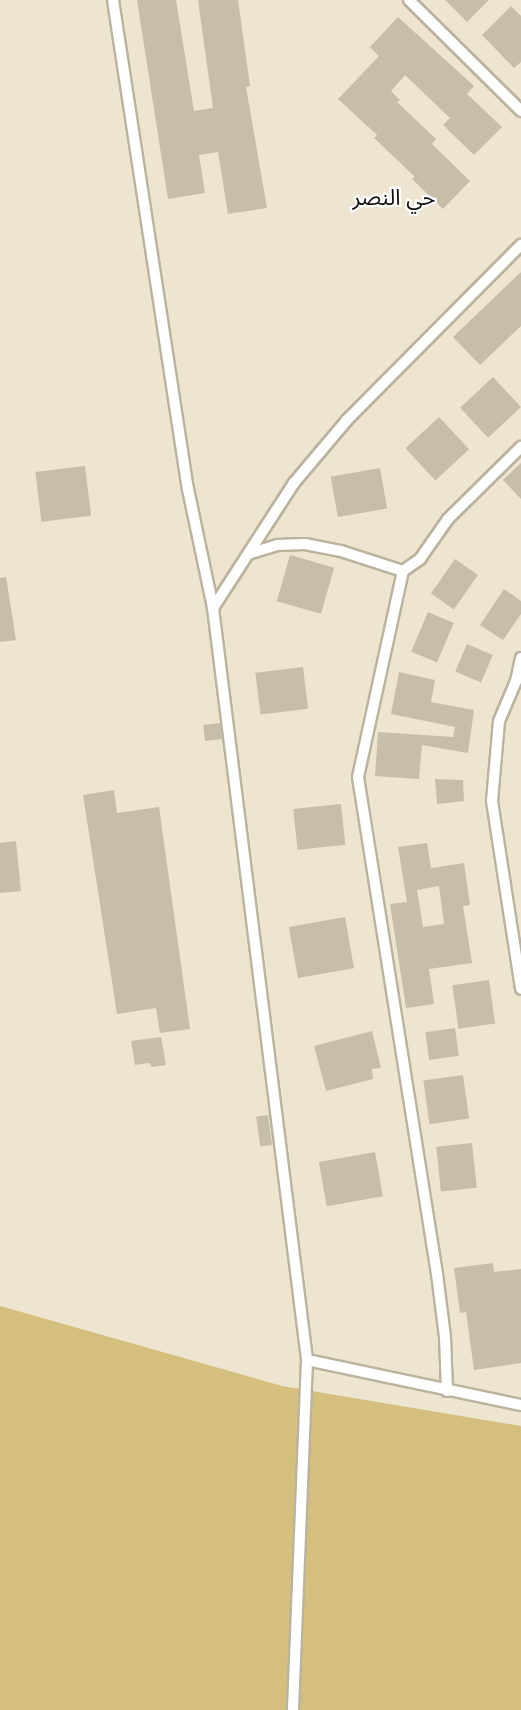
<!DOCTYPE html>
<html>
<head>
<meta charset="utf-8">
<style>
  body { margin:0 }
  #map { position:relative; width:521px; height:1710px; overflow:hidden; background:#ede5cf; font-family:Lora,"Noto Sans Arabic",serif }
  div>[style] { position:absolute }
  [style*='--x'] { left:calc(var(--x)*1px); top:calc(var(--y)*1px); width:calc(var(--w)*1px); rotate:calc(var(--a)*1deg) }
  .green>* { inset:0; background:#d5bf7e }
  .building>* { inset:0; background:#c6bea9; transform-origin:0 0 }
  .roads { filter:drop-shadow(2px 0 #bab39d) drop-shadow(-2px 0 #bab39d) drop-shadow(0 2px #bab39d) drop-shadow(0 -2px #bab39d) }
  .minor>* { height:10px; margin:-5px; padding:0 5px; transform-origin:5px; border-radius:5px; background:#fff }
  span { translate:-50% -50%; white-space:nowrap; text-align:center; line-height:1.15; -webkit-text-stroke:4.5px #fff; paint-order:stroke }
  .neighbourhood-label { font-size:22px; color:#131009 }
</style>
</head>
<body>
<div id="map">
  <div class="green">
    <div style="clip-path:polygon(0 1306px,282px 1386px,521px 1426px,521px 1710px,0 1710px)"></div>
  </div>
  <div class="building">
    <div style="clip-path:polygon(137px 0,176px 0,194px 111px,213px 108px,198px 0,238px 0,250px 86px,246px 87px,267px 208px,228px 214px,218px 152px,199px 155px,205px 193px,168px 199px)"></div>
    <div style="clip-path:polygon(445px 0,489px 0,467px 22px)"></div>
    <div style="clip-path:polygon(511px 6px,521px 16px,521px 62px,514px 68px,482px 35px)"></div>
    <div style="clip-path:polygon(398px 17px,474px 86px,467px 94px,502px 127px,474px 155px,443px 125px,450px 118px,405px 75px,391px 91px,400px 100px,397px 102px,436px 139px,432px 144px,470px 181px,443px 209px,412px 179px,415px 177px,374px 138px,377px 135px,338px 99px,379px 56px,370px 47px)"></div>
    <div style="clip-path:polygon(521px 272px,521px 326px,480px 365px,453px 337px)"></div>
    <div style="left:493px;top:377px;width:41px;height:45px;rotate:47deg"></div>
    <div style="left:439px;top:417px;width:44px;height:46px;rotate:47deg"></div>
    <div style="clip-path:polygon(521px 463px,521px 499px,503px 480px)"></div>
    <div style="left:85px;top:466px;width:50px;height:50px;rotate:83deg"></div>
    <div style="left:380px;top:468px;width:41px;height:50px;rotate:80deg"></div>
    <div style="left:290px;top:555px;width:46px;height:48px;rotate:16deg"></div>
    <div style="left:455px;top:559px;width:28px;height:42px;rotate:35deg"></div>
    <div style="clip-path:polygon(6px 577px,16px 640px,0 642px,0 578px)"></div>
    <div style="clip-path:polygon(504px 589px,521px 601px,521px 614px,503px 640px,480px 625px)"></div>
    <div style="left:428px;top:612px;width:28px;height:43px;rotate:23deg"></div>
    <div style="left:467px;top:644px;width:28px;height:30px;rotate:23deg"></div>
    <div style="left:303px;top:667px;width:42px;height:48px;rotate:83deg"></div>
    <div style="clip-path:polygon(399px 672px,435px 680px,431px 702px,474px 710px,468px 753px,422px 745px,419px 779px,375px 776px,378px 732px,453px 737px,455px 727px,391px 714px)"></div>
    <div style="left:220px;top:723px;width:16px;height:17px;rotate:83deg"></div>
    <div style="clip-path:polygon(435px 779px,463px 780px,464px 801px,437px 804px)"></div>
    <div style="clip-path:polygon(114px 790px,117px 813px,159px 807px,190px 1029px,160px 1033px,156px 1008px,117px 1014px,83px 795px)"></div>
    <div style="left:341px;top:804px;width:41px;height:48px;rotate:84deg"></div>
    <div style="clip-path:polygon(16px 841px,21px 891px,0 893px,0 843px)"></div>
    <div style="clip-path:polygon(evenodd,427px 843px,431px 868px,464px 863px,470px 905px,463px 906px,472px 963px,429px 969px,434px 1004px,406px 1008px,390px 904px,407px 902px,398px 847px,427px 843px,439px 886px,444px 924px,423px 927px,417px 890px,439px 886px)"></div>
    <div style="left:345px;top:917px;width:52px;height:57px;rotate:80deg"></div>
    <div style="left:489px;top:980px;width:44px;height:37px;rotate:82deg"></div>
    <div style="left:455px;top:1028px;width:28px;height:30px;rotate:82deg"></div>
    <div style="clip-path:polygon(372px 1031px,381px 1068px,372px 1069px,373px 1079px,326px 1091px,314px 1046px)"></div>
    <div style="clip-path:polygon(161px 1037px,166px 1065px,152px 1067px,149px 1063px,135px 1065px,131px 1041px)"></div>
    <div style="left:463px;top:1075px;width:44px;height:40px;rotate:82deg"></div>
    <div style="left:268px;top:1115px;width:30px;height:12px;rotate:82deg"></div>
    <div style="left:472px;top:1143px;width:45px;height:36px;rotate:84deg"></div>
    <div style="left:375px;top:1152px;width:45px;height:57px;rotate:80deg"></div>
    <div style="clip-path:polygon(493px 1263px,494px 1272px,521px 1269px,521px 1363px,474px 1370px,466px 1312px,460px 1313px,454px 1268px)"></div>
  </div>
  <div class="roads">
    <div class="minor">
      <div style="--x:113;--y:0;--w:495;--a:81.3"></div>
      <div style="--x:188;--y:489;--w:122;--a:78.1"></div>
      <div style="--x:213;--y:608;--w:758;--a:82.87"></div>
      <div style="--x:307;--y:1360;--w:350;--a:92.3"></div>
      <div style="--x:409;--y:0;--w:158;--a:44.7"></div>
      <div style="--x:248;--y:554;--w:30;--a:-17"></div>
      <div style="--x:277;--y:545;--w:28;--a:-2"></div>
      <div style="--x:305;--y:544;--w:37;--a:11"></div>
      <div style="--x:341;--y:551;--w:65;--a:17.9"></div>
      <div style="--x:213;--y:608;--w:149;--a:-57.1"></div>
      <div style="--x:294;--y:483;--w:82;--a:-49.9"></div>
      <div style="--x:347;--y:420;--w:247;--a:-45.2"></div>
      <div style="--x:521;--y:658;--w:24;--a:102"></div>
      <div style="--x:516;--y:681;--w:43;--a:113"></div>
      <div style="--x:499;--y:721;--w:80;--a:95"></div>
      <div style="--x:492;--y:801;--w:190;--a:81.2"></div>
      <div style="--x:307;--y:1360;--w:219;--a:11.9"></div>
      <div style="--x:447;--y:1391;--w:54;--a:-92.1"></div>
      <div style="--x:445;--y:1337;--w:64;--a:-97.2"></div>
      <div style="--x:437;--y:1274;--w:503;--a:-99.03"></div>
      <div style="--x:358;--y:777;--w:211;--a:-77.7"></div>
      <div style="--x:403;--y:571;--w:21;--a:-35"></div>
      <div style="--x:420;--y:559;--w:49;--a:-55"></div>
      <div style="--x:448;--y:519;--w:103;--a:-44.6"></div>
    </div>
  </div>
  <div class="neighbourhood-label">
    <span style="left:394px;top:198px">حي النصر</span>
  </div>
</div>
</body>
</html>
